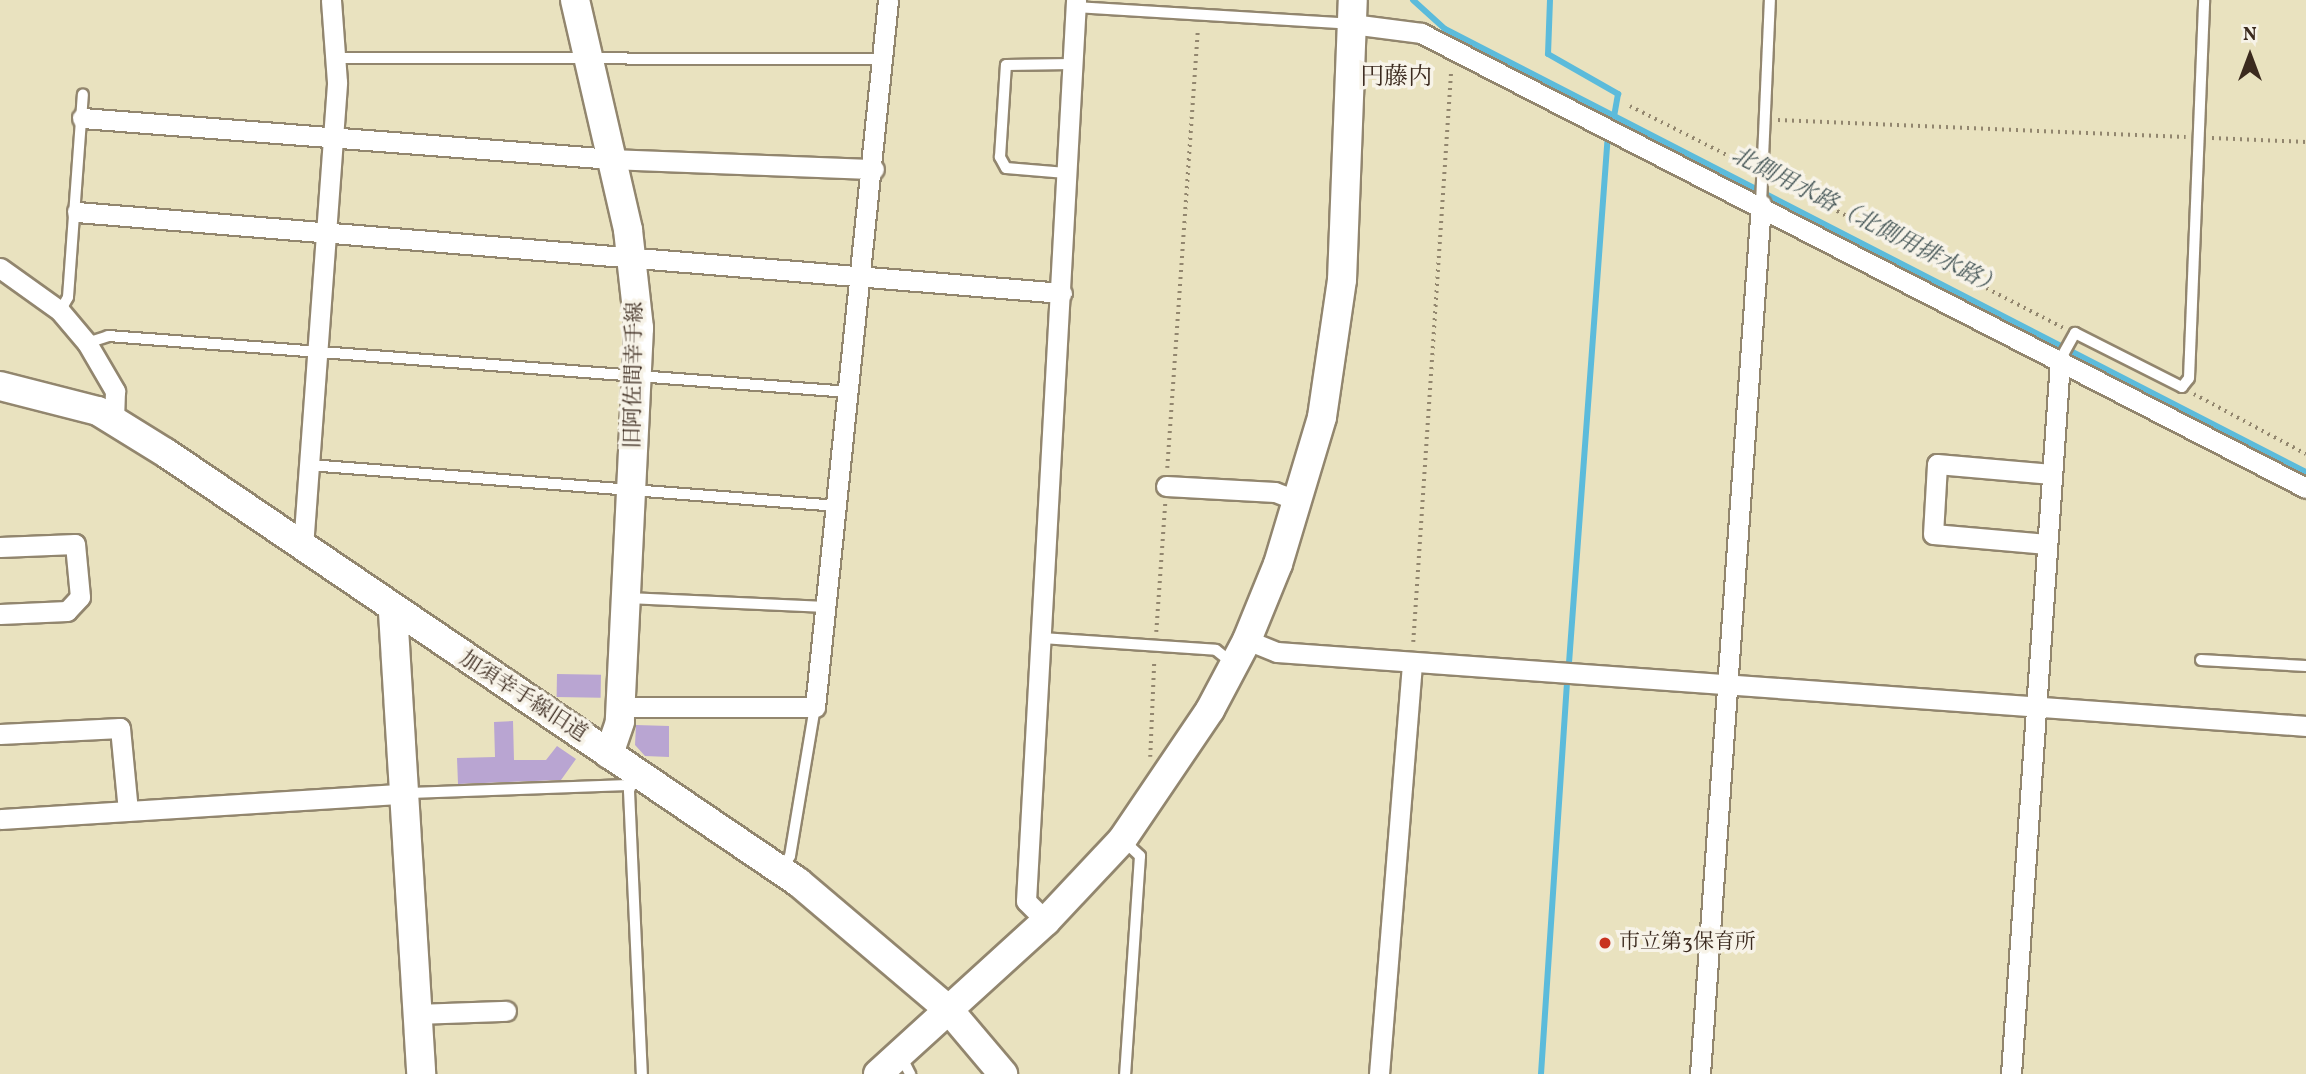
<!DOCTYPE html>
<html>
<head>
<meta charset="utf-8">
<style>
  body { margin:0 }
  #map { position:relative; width:2306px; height:1074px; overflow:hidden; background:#e9e2bf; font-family:Vollkorn,"Noto Serif JP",serif }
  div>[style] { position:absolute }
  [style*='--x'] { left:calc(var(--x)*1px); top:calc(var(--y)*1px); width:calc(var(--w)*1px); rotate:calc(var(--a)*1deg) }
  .stream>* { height:6px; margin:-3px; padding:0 3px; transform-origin:3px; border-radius:3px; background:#5cbbdb }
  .building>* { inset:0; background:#b9a5d2; transform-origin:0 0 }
  .path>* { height:3.5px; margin-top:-1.75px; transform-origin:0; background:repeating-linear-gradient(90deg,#92866e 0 2px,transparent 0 7px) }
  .roads { filter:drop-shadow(2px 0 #92866e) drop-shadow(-2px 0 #92866e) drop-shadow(0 2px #92866e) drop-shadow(0 -2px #92866e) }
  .lane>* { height:10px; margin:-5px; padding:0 5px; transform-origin:5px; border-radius:5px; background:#fff }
  .street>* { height:19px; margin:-9.5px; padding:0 9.5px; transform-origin:9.5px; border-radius:9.5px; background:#fff }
  .secondary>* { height:28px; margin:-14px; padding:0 14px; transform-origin:14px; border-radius:14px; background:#fff }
  .dots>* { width:19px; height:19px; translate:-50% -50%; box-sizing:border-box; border:4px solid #f7f3e8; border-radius:50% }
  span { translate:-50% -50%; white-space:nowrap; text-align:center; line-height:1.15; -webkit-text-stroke:7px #f7f3e8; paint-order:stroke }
  .street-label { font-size:21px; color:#3b2a1e }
  .poi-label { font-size:21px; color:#3b2a1e }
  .left { translate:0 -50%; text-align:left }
  .water-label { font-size:23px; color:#455657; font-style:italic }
  .quarter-label { font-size:24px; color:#3b2a1e }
  .north { position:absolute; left:2215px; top:21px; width:70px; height:70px; -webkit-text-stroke:5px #f7f3e8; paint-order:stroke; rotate:0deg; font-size:19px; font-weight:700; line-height:28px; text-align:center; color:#3b2a1e }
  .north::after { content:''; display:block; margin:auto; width:24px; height:32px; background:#3b2a1e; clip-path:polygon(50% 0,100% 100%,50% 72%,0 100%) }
</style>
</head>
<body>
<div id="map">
  <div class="stream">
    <div style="--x:1413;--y:0;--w:43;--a:42.2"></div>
    <div style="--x:1445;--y:29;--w:968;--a:27.23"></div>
    <div style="--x:1550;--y:0;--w:54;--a:92.1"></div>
    <div style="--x:1548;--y:54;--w:81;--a:29.7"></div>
    <div style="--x:1618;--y:94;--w:22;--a:100"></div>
    <div style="--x:1569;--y:663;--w:531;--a:-85.79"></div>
    <div style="--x:1541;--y:1074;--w:389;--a:-86.2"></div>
  </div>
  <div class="building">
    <div style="left:557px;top:674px;width:44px;height:23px;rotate:1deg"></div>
    <div style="clip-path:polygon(513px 721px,514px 760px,546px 760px,557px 746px,576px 759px,561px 780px,458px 784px,457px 758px,495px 757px,494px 722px)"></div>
    <div style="clip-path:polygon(636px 725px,669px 726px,669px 757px,645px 756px,635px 745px)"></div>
  </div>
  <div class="path">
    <div style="--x:1630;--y:106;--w:133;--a:26.8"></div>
    <div style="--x:1778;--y:120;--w:408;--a:2.4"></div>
    <div style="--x:2212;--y:138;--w:94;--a:2.4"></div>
    <div style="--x:1775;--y:179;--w:325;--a:27.3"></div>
    <div style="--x:2194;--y:394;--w:127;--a:28.2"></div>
    <div style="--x:1167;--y:468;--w:440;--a:-86"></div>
    <div style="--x:1156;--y:632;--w:129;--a:-86"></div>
    <div style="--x:1413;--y:642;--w:573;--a:-86.2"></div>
    <div style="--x:1150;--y:757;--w:96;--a:-87.6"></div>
  </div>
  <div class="roads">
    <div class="lane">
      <div style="--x:1075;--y:7;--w:276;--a:3.5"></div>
      <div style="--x:336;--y:58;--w:549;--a:0.1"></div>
      <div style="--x:1066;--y:173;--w:60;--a:-175.2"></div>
      <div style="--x:1006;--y:168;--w:13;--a:-119"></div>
      <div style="--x:1000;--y:157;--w:92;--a:-86.3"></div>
      <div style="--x:1006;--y:65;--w:66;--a:-0.9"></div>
      <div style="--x:1761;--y:204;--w:204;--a:-87.5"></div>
      <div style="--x:60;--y:311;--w:16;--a:-60"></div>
      <div style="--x:68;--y:297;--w:203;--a:-85.8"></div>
      <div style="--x:87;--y:343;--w:22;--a:-18"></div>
      <div style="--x:108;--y:336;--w:743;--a:4.32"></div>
      <div style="--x:2060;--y:360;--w:31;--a:-61"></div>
      <div style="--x:2075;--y:333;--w:120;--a:26.8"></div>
      <div style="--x:2182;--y:387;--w:11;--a:-52"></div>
      <div style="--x:2189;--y:378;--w:378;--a:-87.7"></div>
      <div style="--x:309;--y:465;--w:531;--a:4.43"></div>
      <div style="--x:627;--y:598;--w:200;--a:2.6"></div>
      <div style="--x:1042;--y:638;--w:174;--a:3.9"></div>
      <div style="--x:1216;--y:650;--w:21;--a:39"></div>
      <div style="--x:2201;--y:660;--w:105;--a:3.3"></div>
      <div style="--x:635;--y:775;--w:17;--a:111"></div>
      <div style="--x:629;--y:791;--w:283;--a:87.4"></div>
      <div style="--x:408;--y:793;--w:222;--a:-2.1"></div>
      <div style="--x:1124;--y:841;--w:22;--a:43"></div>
      <div style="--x:1140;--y:856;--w:219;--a:93.9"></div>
      <div style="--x:780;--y:869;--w:16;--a:-52"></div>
      <div style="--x:790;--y:856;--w:151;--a:-80.5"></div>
      <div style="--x:902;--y:1058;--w:18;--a:63"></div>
    </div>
    <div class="street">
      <div style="--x:1352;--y:24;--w:70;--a:7.4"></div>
      <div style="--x:1421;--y:33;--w:995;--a:27.21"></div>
      <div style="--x:82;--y:118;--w:532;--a:4.42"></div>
      <div style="--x:612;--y:159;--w:262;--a:2.2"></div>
      <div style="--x:77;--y:212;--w:988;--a:4.7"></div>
      <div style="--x:0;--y:268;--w:74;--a:35.6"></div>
      <div style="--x:60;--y:311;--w:42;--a:49.8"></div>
      <div style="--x:87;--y:343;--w:56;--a:59.7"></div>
      <div style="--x:115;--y:391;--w:32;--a:92"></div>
      <div style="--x:1166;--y:486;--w:109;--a:3.2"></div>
      <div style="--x:1275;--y:492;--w:26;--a:21"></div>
      <div style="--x:2047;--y:544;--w:114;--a:-175"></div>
      <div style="--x:1933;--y:534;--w:70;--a:-86.7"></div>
      <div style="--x:1937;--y:464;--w:115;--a:5"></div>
      <div style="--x:0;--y:547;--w:75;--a:-2.3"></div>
      <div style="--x:75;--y:544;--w:53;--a:84.6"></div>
      <div style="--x:80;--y:597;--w:19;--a:133"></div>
      <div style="--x:67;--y:611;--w:67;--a:177.4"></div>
      <div style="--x:303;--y:547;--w:466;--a:-85.8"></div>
      <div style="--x:337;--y:82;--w:82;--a:-94.2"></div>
      <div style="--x:1247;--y:640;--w:32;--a:22"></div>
      <div style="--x:1277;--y:652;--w:1032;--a:4.11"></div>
      <div style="--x:620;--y:707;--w:195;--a:0"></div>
      <div style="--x:815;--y:707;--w:711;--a:-84.1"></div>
      <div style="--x:0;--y:734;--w:120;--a:-2.9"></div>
      <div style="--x:120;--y:728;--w:83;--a:84.5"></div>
      <div style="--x:0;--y:819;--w:409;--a:-3.6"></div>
      <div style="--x:1046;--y:921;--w:28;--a:-135"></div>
      <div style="--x:1026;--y:901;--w:902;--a:-86.82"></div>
      <div style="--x:418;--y:1014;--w:88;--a:-2"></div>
      <div style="--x:1379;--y:1074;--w:413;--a:-85.4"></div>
      <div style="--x:1700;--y:1074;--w:872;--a:-85.99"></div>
      <div style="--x:2011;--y:1074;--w:716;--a:-86.07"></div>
    </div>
    <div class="secondary">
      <div style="--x:575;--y:0;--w:236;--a:77"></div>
      <div style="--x:628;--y:230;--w:99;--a:83.6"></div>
      <div style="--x:639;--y:328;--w:394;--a:92.8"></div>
      <div style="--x:620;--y:722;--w:34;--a:109"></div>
      <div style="--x:0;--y:386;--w:101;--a:14.3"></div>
      <div style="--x:98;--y:411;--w:80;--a:31.7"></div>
      <div style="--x:166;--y:453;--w:764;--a:34.17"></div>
      <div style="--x:798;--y:882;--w:198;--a:40.3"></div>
      <div style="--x:949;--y:1010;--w:84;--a:49.8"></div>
      <div style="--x:393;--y:612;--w:463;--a:86.5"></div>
      <div style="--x:878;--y:1074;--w:227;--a:-42.3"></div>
      <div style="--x:1046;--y:921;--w:111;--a:-46.8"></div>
      <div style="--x:1122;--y:840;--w:157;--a:-55.9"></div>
      <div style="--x:1210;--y:710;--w:79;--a:-62.1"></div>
      <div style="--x:1247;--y:640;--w:82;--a:-67.8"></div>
      <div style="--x:1278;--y:564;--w:153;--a:-73.3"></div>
      <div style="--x:1322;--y:417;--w:138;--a:-81.7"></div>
      <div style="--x:1342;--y:280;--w:280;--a:-87.8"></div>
    </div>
  </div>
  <div class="dots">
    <div style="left:1605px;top:943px;background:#c8321e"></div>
  </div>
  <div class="street-label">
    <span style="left:635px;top:375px;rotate:-89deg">旧阿佐間幸手線</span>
    <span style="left:523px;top:697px;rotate:33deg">加須幸手線旧道</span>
  </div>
  <div class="poi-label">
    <span class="left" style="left:1619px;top:943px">市立第3保育所</span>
  </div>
  <div class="water-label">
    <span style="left:1866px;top:222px;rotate:27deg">北側用水路（北側用排水路）</span>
  </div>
  <div class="quarter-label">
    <span style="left:1396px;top:79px">円藤内</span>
  </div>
  <div class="north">N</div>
</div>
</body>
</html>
